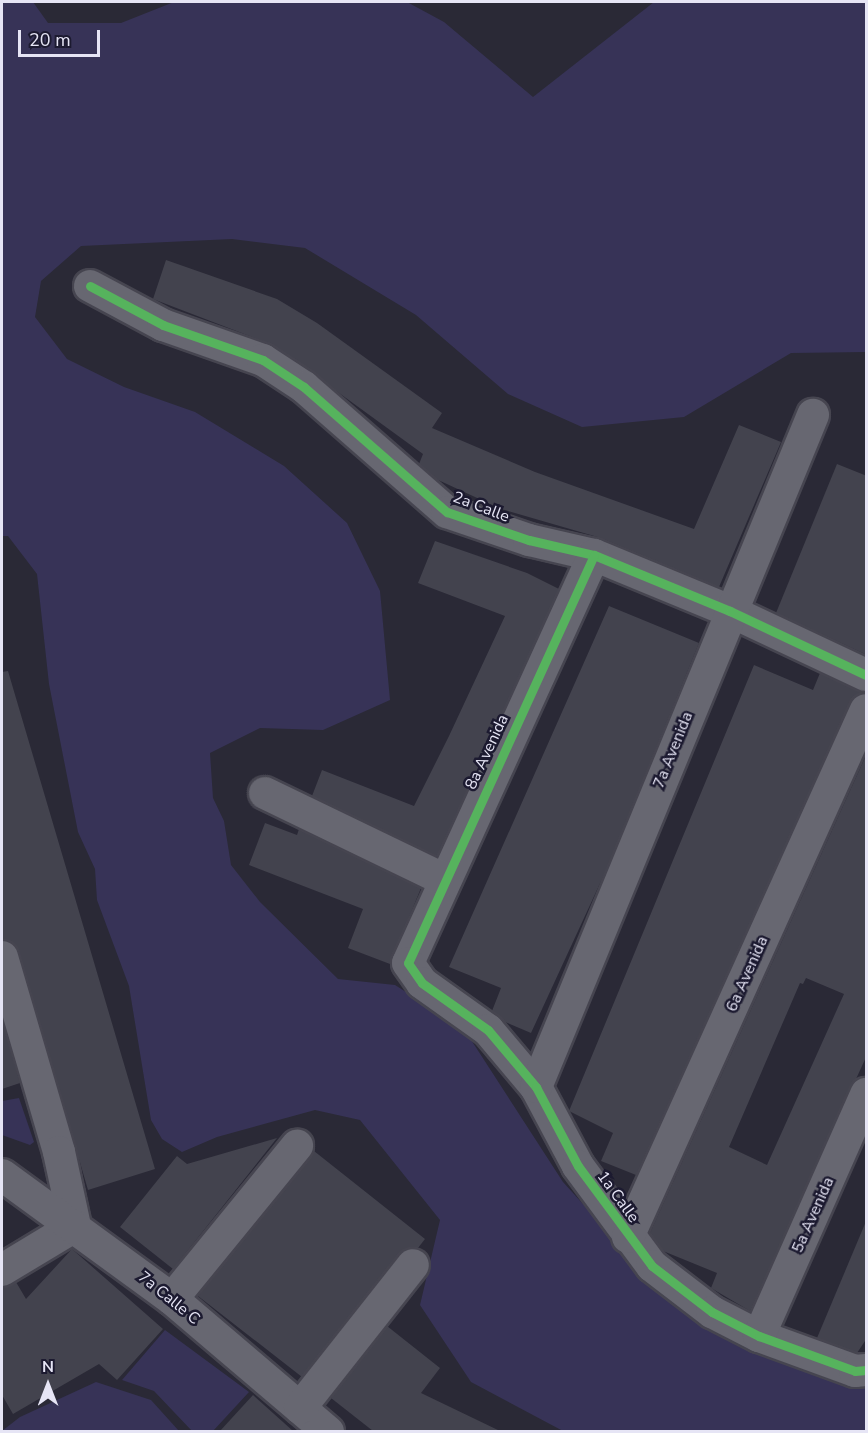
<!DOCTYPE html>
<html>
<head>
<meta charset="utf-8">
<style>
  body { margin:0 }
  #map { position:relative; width:868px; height:1433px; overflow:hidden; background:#2a2936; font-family:"Nunito Sans",sans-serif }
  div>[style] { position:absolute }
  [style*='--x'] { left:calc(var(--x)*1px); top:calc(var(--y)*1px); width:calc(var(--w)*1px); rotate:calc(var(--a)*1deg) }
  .green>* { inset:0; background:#373357 }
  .building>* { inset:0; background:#43434e }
  .roads { filter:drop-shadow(2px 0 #464550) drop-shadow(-2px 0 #464550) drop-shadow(0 2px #464550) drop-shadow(0 -2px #464550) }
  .minor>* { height:32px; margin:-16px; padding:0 16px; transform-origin:16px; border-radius:16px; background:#676771 }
  .cycleway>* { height:9px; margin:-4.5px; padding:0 4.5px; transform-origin:4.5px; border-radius:4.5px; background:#56b35d }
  span { translate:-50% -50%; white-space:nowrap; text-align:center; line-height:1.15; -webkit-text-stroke:5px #1c1a30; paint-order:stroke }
  .street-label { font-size:16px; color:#e6e5f5 }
  .frame { position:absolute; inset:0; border:3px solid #e6e5f5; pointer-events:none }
  .north { position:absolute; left:18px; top:1355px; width:60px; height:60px; -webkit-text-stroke:4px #1c1a30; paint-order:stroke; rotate:0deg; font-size:16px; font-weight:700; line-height:24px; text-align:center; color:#e6e5f5 }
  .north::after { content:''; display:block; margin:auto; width:21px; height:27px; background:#e6e5f5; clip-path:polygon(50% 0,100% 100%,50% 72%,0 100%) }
  .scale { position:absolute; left:18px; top:30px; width:82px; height:27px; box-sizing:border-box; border:3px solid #e6e5f5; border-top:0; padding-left:8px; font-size:18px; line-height:21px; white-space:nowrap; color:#e6e5f5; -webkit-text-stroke:4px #1c1a30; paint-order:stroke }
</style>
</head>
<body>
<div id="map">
  <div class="green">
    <div style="clip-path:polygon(2px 2px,33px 2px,48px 23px,121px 23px,174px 2px,407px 2px,444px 22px,533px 97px,654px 2px,866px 2px,866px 352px,791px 353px,684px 417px,582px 427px,508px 394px,416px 315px,305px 248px,232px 239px,81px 246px,41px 281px,35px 317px,67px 359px,124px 387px,195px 412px,284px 466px,347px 523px,380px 591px,390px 700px,323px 730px,260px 728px,210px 753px,213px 798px,224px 821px,231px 865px,260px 902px,338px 979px,395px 985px,464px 1029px,563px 1182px,632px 1258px,866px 1383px,866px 1431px,563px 1431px,471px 1382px,420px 1305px,440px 1220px,360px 1120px,315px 1110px,217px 1137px,182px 1152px,162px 1139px,151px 1120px,129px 986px,97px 900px,95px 869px,78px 832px,49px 684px,37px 574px,8px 536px,2px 536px)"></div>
    <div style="clip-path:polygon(19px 1098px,34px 1142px,30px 1145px,2px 1135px,2px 1101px)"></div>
    <div style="clip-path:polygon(165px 1330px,249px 1392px,213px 1431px,192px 1431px,154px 1391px,122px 1380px)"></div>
    <div style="clip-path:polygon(96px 1382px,151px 1400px,179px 1431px,2px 1431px,20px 1417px)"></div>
  </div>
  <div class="building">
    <div style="clip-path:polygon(166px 260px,277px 299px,317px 323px,442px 413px,432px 428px,535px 472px,694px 529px,739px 425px,781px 442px,719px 587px,601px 538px,501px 509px,436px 479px,419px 464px,423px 454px,273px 345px,153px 299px)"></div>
    <div style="clip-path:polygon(837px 464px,867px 476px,867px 655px,776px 613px)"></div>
    <div style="clip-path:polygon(435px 541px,527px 573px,559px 589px,437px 856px,312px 796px,322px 770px,414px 806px,449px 736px,505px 616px,418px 583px)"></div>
    <div style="clip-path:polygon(609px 606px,699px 643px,608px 866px,531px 1033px,505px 1022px,492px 1011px,501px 988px,449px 967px)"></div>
    <div style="clip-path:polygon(754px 665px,813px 690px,820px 673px,863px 692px,850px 703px,636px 1175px,601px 1161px,613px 1133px,569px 1111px)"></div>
    <div style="clip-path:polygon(8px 671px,155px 1169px,88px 1190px,19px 952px,14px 944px,2px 940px,2px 672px)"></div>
    <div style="clip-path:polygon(evenodd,867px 753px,867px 1055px,750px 1311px,711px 1288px,717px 1273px,663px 1251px,650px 1233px,867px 753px,806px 978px,844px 994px,767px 1165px,729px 1147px,800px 983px,803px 984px,806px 978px)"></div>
    <div style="clip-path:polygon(265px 823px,297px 835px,299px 829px,421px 888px,390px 964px,348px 948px,363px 909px,249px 865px)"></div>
    <div style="clip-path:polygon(2px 1019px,20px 1083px,2px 1089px)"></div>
    <div style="clip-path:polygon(277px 1138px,173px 1269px,120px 1227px,177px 1156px,187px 1164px)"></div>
    <div style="clip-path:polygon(314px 1151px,425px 1239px,418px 1248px,407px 1248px,399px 1254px,302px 1377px,198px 1296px)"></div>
    <div style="clip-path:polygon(867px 1219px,867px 1338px,857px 1353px,817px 1338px)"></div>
    <div style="clip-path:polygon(72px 1249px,163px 1329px,117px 1380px,99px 1364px,13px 1414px,2px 1395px,2px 1288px,16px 1282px,26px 1299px)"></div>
    <div style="clip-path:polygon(387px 1326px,440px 1368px,421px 1393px,500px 1431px,373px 1431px,331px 1398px)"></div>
    <div style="clip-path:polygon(253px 1395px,293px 1431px,220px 1431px)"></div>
  </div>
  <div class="roads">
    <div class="minor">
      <div style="--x:90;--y:286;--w:83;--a:28.1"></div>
      <div style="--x:163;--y:325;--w:106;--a:19.3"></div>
      <div style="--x:263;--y:360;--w:49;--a:33.4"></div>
      <div style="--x:304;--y:387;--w:190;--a:41.2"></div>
      <div style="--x:447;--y:512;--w:87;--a:18.9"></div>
      <div style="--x:529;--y:540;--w:67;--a:13"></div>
      <div style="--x:594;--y:555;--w:147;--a:22.4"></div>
      <div style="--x:730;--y:611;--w:150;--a:25.2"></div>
      <div style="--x:594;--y:555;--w:448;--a:114.5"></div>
      <div style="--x:408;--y:963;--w:24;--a:55"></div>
      <div style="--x:422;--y:983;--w:81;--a:35.5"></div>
      <div style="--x:488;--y:1030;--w:75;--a:49.9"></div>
      <div style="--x:536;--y:1087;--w:89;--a:62"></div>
      <div style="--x:578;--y:1166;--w:124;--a:53.5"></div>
      <div style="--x:652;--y:1266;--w:76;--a:37.5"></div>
      <div style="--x:712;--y:1312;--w:53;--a:27.1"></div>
      <div style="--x:759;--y:1336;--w:102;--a:20"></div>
      <div style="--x:855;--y:1371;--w:11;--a:-5"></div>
      <div style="--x:265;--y:793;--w:200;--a:25.8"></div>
      <div style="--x:2;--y:957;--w:203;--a:73.7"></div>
      <div style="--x:59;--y:1152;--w:76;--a:77.8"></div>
      <div style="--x:75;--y:1226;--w:85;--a:148.9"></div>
      <div style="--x:536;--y:1087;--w:727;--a:-67.6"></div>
      <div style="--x:2;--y:1175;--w:210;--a:36.1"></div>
      <div style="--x:172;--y:1299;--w:205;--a:40.4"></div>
      <div style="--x:628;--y:1237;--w:578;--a:-65.7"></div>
      <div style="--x:172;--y:1299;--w:198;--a:-50.8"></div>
      <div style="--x:759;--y:1336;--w:265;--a:-66.1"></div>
      <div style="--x:300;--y:1408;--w:182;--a:-51.7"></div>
    </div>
  </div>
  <div class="cycleway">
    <div style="--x:90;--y:286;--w:83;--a:28.1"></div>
    <div style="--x:163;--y:325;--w:106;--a:19.3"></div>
    <div style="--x:263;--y:360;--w:49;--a:33.4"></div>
    <div style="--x:304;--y:387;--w:190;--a:41.2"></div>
    <div style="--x:447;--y:512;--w:87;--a:18.9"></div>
    <div style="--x:529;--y:540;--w:67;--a:13"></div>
    <div style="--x:594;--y:555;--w:147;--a:22.4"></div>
    <div style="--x:730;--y:611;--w:150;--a:25.2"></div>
    <div style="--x:594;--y:555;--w:448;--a:114.5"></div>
    <div style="--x:408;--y:963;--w:24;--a:55"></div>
    <div style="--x:422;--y:983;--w:81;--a:35.5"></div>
    <div style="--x:488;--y:1030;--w:75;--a:49.9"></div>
    <div style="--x:536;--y:1087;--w:89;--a:62"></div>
    <div style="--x:578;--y:1166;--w:124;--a:53.5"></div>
    <div style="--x:652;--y:1266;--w:76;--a:37.5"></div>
    <div style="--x:712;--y:1312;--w:53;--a:27.1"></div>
    <div style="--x:759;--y:1336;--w:102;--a:20"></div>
    <div style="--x:855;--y:1371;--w:11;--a:-5"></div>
  </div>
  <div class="street-label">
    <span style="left:481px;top:507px;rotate:21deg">2a Calle</span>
    <span style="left:673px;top:750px;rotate:-68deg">7a Avenida</span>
    <span style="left:487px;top:752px;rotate:-65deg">8a Avenida</span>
    <span style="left:747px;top:974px;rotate:-66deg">6a Avenida</span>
    <span style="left:618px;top:1197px;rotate:54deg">1a Calle</span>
    <span style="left:813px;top:1215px;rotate:-66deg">5a Avenida</span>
    <span style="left:169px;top:1298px;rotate:39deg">7a Calle C</span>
  </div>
  <div class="frame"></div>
  <div class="north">N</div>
  <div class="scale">20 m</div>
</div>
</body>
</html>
